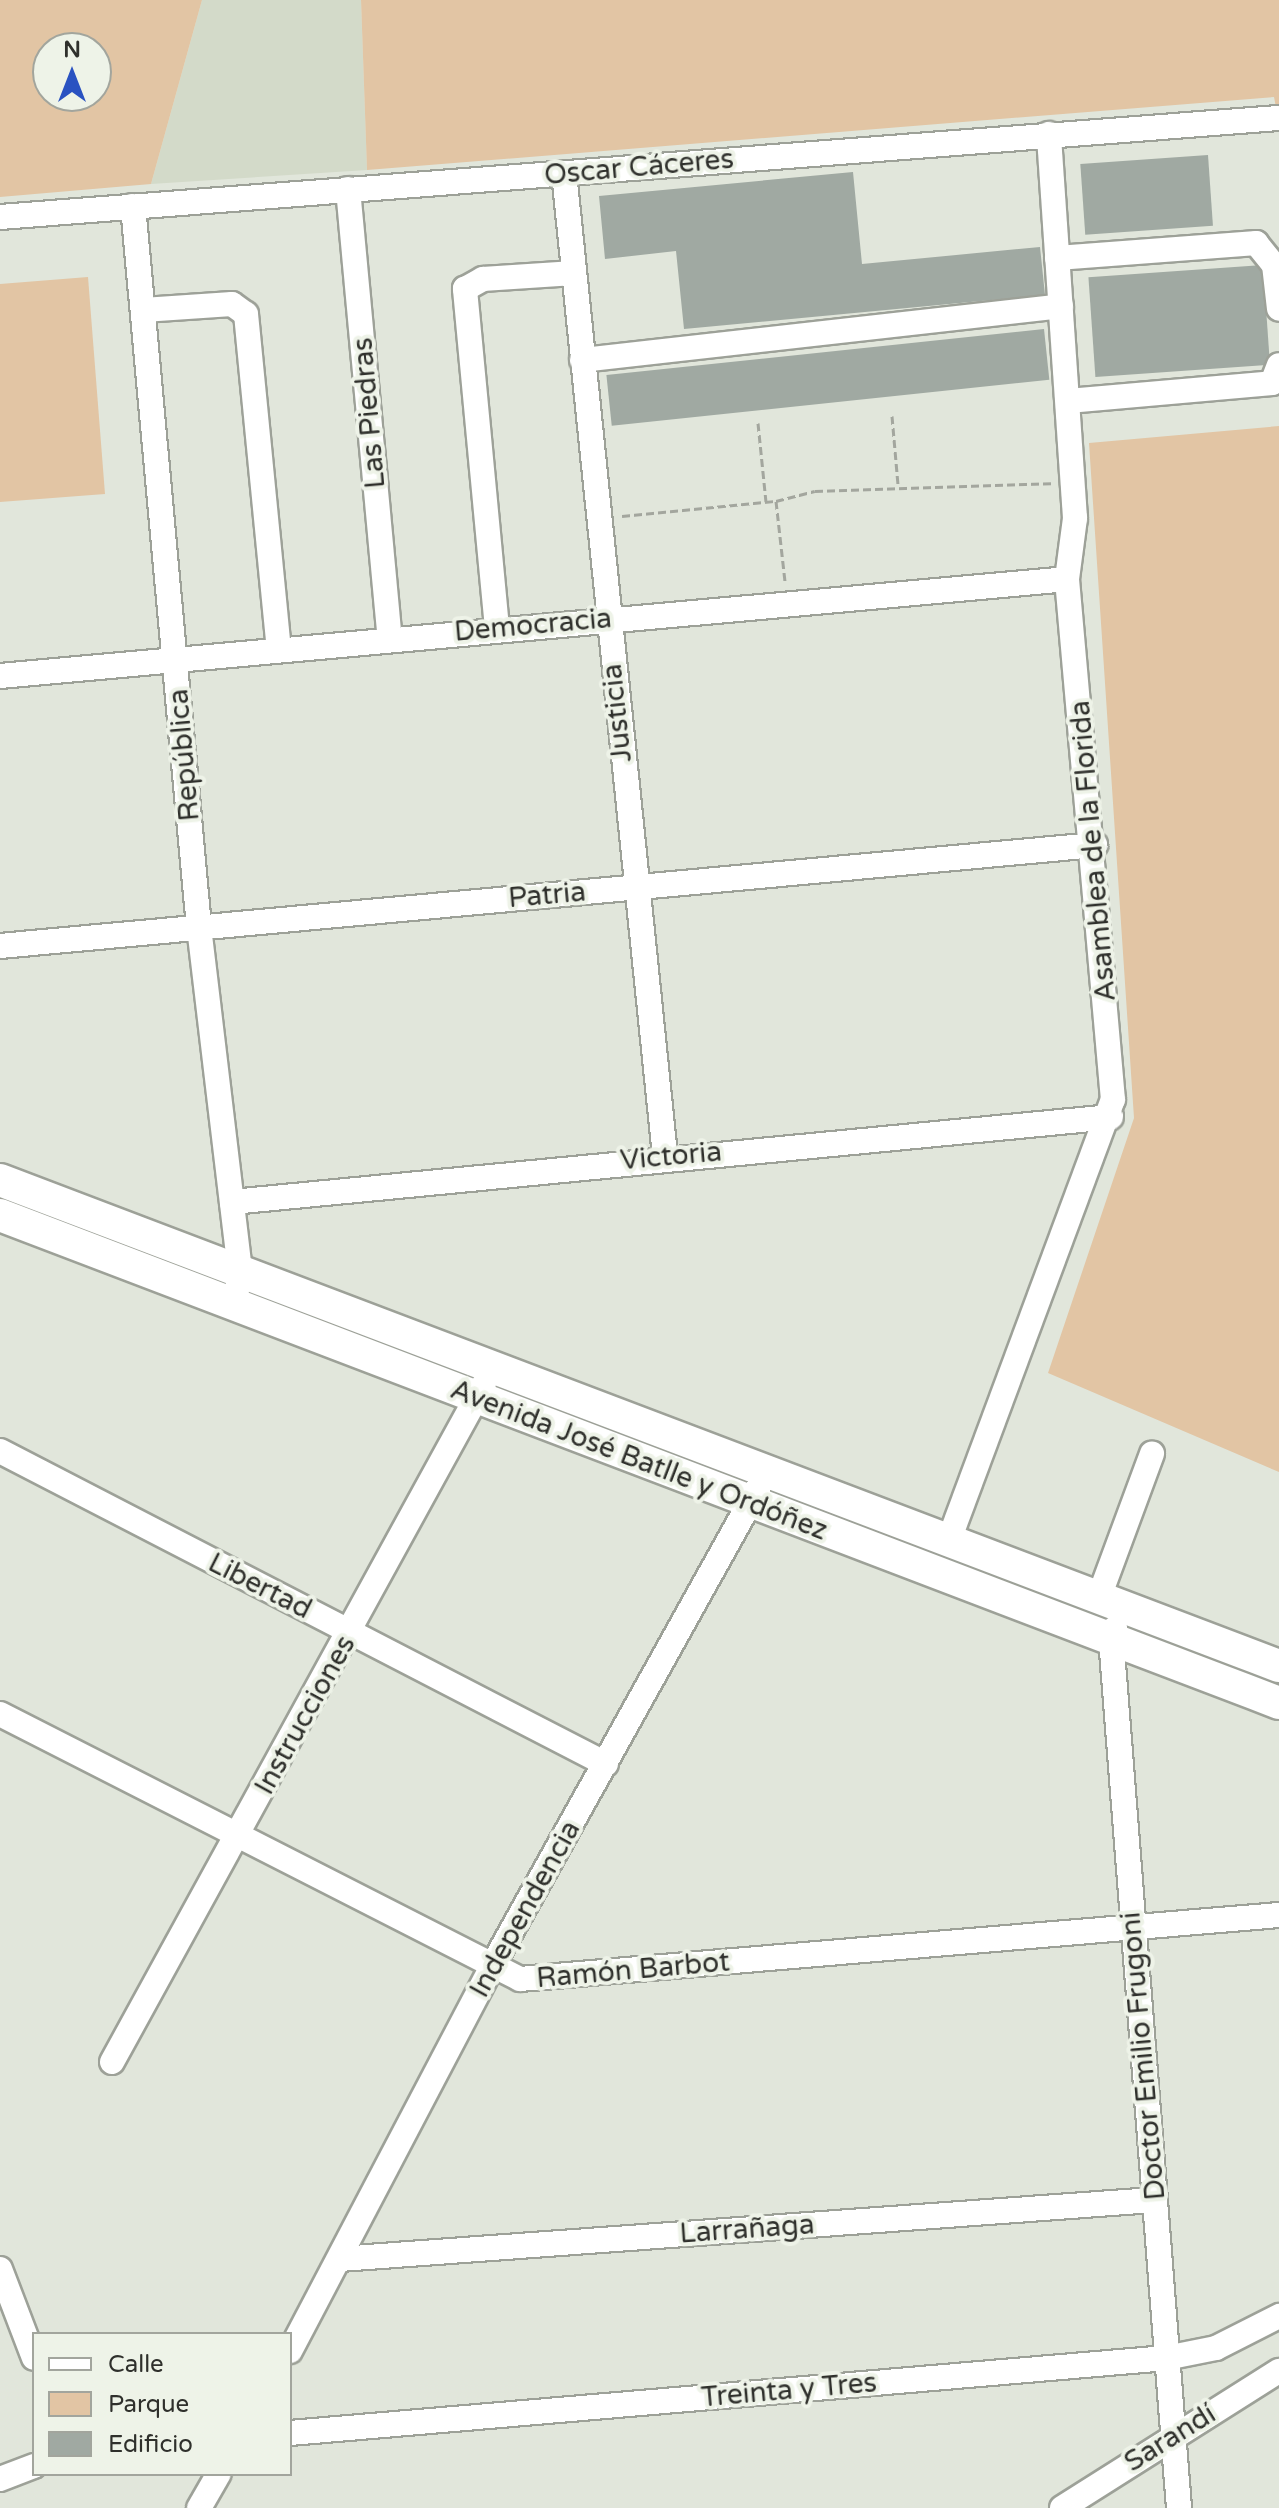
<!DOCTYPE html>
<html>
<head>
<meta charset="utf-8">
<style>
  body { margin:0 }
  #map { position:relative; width:1279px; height:2508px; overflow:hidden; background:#e1e6db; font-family:"Varela Round",sans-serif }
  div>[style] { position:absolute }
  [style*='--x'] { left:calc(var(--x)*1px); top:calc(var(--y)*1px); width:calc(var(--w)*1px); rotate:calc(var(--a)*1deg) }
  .built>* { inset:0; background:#d3dac9 }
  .green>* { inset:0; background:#e2c5a4 }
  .building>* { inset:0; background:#a0a9a2; transform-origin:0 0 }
  .path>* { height:3px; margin-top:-1.5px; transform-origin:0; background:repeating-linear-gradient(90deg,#a3a69e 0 8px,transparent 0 12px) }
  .roads { filter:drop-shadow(2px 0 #9da198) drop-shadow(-2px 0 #9da198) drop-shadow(0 2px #9da198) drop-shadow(0 -2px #9da198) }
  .minor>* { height:24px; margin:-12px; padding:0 12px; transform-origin:12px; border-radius:12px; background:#fff }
  .major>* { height:32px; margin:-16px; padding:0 16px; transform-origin:16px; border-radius:16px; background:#fff }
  span { translate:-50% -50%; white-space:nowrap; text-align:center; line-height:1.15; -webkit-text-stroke:8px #eef3e8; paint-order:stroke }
  .street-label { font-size:28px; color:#2f302c }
  .legend { position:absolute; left:32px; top:2332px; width:260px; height:144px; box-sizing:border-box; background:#eef3e8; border:2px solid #a2a59d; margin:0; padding:10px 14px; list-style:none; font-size:24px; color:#2f302c }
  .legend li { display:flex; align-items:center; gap:16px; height:40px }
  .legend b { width:40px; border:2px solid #a2a59d }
  .north { position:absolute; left:32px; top:32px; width:80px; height:80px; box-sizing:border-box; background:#eef3e8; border:2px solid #a2a59d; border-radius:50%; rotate:0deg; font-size:22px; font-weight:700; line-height:32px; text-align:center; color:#2f302c }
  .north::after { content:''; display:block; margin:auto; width:28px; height:36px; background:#2a52c1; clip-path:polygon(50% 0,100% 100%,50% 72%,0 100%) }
</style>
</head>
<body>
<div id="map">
  <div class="built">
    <div style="clip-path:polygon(202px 0,361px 0,367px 170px,151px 184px)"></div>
  </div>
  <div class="green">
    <div style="clip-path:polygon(evenodd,0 0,202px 0,151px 184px,0 197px,0 0,96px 48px,96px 96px,48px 96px,48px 48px,96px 48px)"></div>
    <div style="clip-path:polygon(361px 0,1279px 0,1279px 123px,1274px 97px,367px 170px)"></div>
    <div style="clip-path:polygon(88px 277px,105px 494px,0 502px,0 284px)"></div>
    <div style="clip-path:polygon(1279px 426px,1279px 1472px,1048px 1373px,1134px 1118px,1089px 443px)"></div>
  </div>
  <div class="building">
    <div style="left:1208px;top:155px;width:71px;height:128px;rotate:86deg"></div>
    <div style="clip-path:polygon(853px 172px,862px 264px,1040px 247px,1045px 295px,684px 329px,676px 251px,605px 259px,599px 196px)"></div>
    <div style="left:1263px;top:265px;width:100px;height:175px;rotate:86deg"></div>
    <div style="left:1044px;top:329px;width:51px;height:440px;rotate:84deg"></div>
  </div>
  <div class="path">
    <div style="--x:892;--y:416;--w:69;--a:85"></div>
    <div style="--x:758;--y:423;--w:79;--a:84.2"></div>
    <div style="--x:776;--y:501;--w:81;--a:83.6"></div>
    <div style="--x:622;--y:516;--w:155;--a:-5.6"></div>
    <div style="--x:776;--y:501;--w:40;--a:-14.4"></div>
    <div style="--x:815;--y:491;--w:237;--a:-1.9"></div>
  </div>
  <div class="roads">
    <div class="minor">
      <div style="--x:564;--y:173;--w:988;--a:84.13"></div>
      <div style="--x:348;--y:189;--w:451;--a:84.7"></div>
      <div style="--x:133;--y:206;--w:724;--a:84.77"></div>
      <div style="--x:199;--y:927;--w:346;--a:83.2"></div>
      <div style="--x:240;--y:1271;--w:32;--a:99"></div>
      <div style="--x:0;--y:217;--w:1283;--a:-4.43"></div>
      <div style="--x:1057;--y:258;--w:200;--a:-4.3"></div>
      <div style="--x:1256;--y:243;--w:28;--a:51"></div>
      <div style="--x:1274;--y:265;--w:44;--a:83.5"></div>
      <div style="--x:143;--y:310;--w:89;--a:-3.9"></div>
      <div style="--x:232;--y:304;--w:17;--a:36"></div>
      <div style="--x:246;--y:314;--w:337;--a:84.4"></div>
      <div style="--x:582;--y:360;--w:482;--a:-6.4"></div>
      <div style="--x:1068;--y:401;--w:205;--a:-5"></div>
      <div style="--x:1272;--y:383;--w:19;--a:-69"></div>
      <div style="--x:497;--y:628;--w:341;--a:-95.4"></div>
      <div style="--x:465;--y:289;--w:21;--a:-29"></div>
      <div style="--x:483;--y:279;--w:91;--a:-3.8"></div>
      <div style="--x:0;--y:676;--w:1071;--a:-5.19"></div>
      <div style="--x:0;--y:946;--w:1100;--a:-5.27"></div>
      <div style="--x:232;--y:1202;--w:883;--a:-5.52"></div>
      <div style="--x:0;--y:1451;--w:682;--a:27.32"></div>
      <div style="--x:949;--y:1540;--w:470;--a:-69.6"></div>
      <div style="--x:1113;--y:1100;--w:523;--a:-95.05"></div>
      <div style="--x:1067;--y:579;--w:62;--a:-82.5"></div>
      <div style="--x:1075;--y:518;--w:385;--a:-93.9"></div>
      <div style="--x:1099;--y:1597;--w:153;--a:-69.7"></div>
      <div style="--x:1115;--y:1628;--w:11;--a:112"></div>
      <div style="--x:1111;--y:1638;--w:873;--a:85.53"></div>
      <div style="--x:0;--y:1714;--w:584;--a:27"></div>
      <div style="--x:520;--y:1979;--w:762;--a:-4.82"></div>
      <div style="--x:112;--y:2062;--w:773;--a:-61.25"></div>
      <div style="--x:340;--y:2259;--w:816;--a:-4.15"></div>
      <div style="--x:0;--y:2269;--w:95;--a:69.1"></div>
      <div style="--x:290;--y:2351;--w:435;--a:-62.3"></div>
      <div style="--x:492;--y:1966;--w:565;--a:-60.9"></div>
      <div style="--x:290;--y:2433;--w:879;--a:-4.89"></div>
      <div style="--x:1166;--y:2358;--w:51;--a:-11.3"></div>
      <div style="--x:1216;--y:2348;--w:71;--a:-26.9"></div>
      <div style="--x:0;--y:2479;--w:36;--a:-21"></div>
      <div style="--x:199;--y:2508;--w:39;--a:-60"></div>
      <div style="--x:1062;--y:2508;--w:257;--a:-32.3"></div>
    </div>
    <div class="major">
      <div style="--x:0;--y:1180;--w:1368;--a:20.81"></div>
      <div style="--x:0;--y:1215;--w:1369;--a:20.88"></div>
    </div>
  </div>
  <div class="street-label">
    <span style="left:639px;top:167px;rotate:-5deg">Oscar Cáceres</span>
    <span style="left:369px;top:413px;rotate:-95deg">Las Piedras</span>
    <span style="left:533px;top:625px;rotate:-5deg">Democracia</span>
    <span style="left:617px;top:713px;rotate:-96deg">Justicia</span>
    <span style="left:184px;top:755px;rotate:-95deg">República</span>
    <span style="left:1093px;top:851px;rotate:-95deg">Asamblea de la Florida</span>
    <span style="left:547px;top:895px;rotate:-5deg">Patria</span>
    <span style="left:671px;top:1156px;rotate:-5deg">Victoria</span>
    <span style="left:639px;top:1460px;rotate:21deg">Avenida José Batlle y Ordóñez</span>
    <span style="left:260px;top:1586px;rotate:27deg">Libertad</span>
    <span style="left:305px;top:1715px;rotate:-61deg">Instrucciones</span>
    <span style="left:525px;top:1909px;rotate:-61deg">Independencia</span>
    <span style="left:633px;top:1970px;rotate:-5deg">Ramón Barbot</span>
    <span style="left:1143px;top:2056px;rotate:-95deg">Doctor Emilio Frugoni</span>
    <span style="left:747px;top:2229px;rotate:-4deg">Larrañaga</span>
    <span style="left:789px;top:2390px;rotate:-5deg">Treinta y Tres</span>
    <span style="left:1170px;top:2438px;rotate:-32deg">Sarandí</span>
  </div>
  <ul class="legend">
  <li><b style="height:10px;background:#fff"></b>Calle</li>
  <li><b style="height:22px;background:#e2c5a4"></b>Parque</li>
  <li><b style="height:22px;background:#a0a9a2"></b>Edificio</li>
  </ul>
  <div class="north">N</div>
</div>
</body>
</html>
